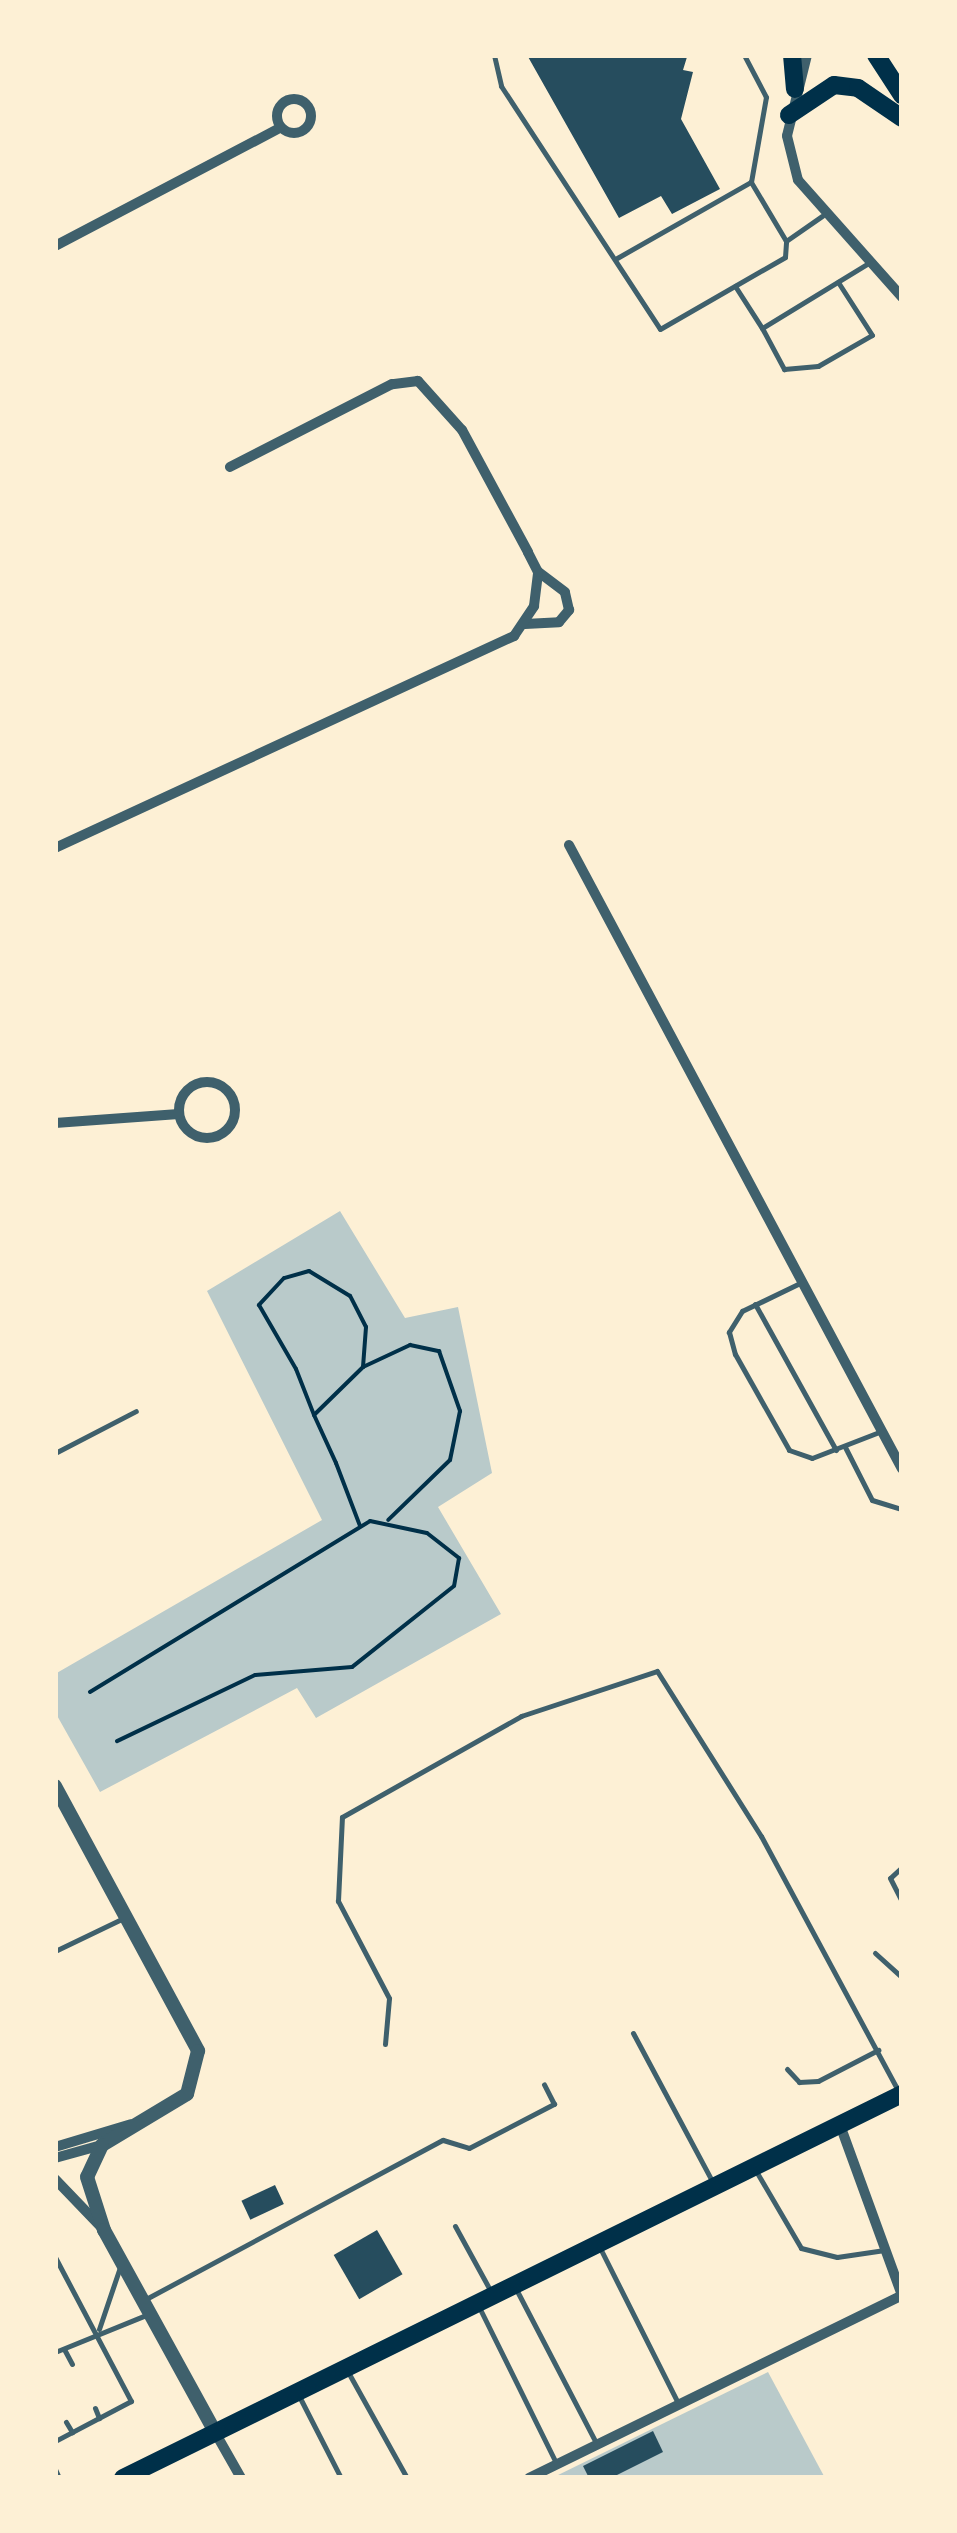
<!DOCTYPE html>
<html>
<head>
<meta charset="utf-8">
<style>
  body { margin:0 }
  #map { position:relative; width:957px; height:2533px; overflow:hidden; background:#fdf0d5; font-family:Roboto,sans-serif }
  div>[style] { position:absolute }
  [style*='--x'] { left:calc(var(--x)*1px); top:calc(var(--y)*1px); width:calc(var(--w)*1px); rotate:calc(var(--a)*1deg) }
  .green>* { inset:0; background:#b9caca }
  .building>* { inset:0; background:#264d5e; transform-origin:0 0 }
  .path>* { height:4px; margin:-2px; padding:0 2px; transform-origin:2px; border-radius:2px; background:#003049 }
  .service>* { height:5px; margin:-2.5px; padding:0 2.5px; transform-origin:2.5px; border-radius:2.5px; background:#3f606c }
  .minor>* { height:10px; margin:-5px; padding:0 5px; transform-origin:5px; border-radius:5px; background:#3f606c }
  .minor>.ring { margin:-5px; padding:0; box-sizing:content-box; background:none; border:10px solid #3f606c; border-radius:50% }
  .tertiary>* { height:14px; margin:-7px; padding:0 7px; transform-origin:7px; border-radius:7px; background:#3f606c }
  .trunk>* { height:18px; margin:-9px; padding:0 9px; transform-origin:9px; border-radius:9px; background:#003049 }
  span { translate:-50% -50%; white-space:nowrap; text-align:center; line-height:1.15; -webkit-text-stroke:10px #fdf0d5; paint-order:stroke }
  .frame { position:absolute; inset:0; border:58px solid #fdf0d5; pointer-events:none }
</style>
</head>
<body>
<div id="map">
  <div class="green">
    <div style="clip-path:polygon(340px 1211px,405px 1318px,458px 1307px,492px 1473px,438px 1507px,501px 1614px,316px 1718px,297px 1688px,100px 1792px,55px 1712px,55px 1674px,322px 1520px,207px 1291px)"></div>
    <div style="clip-path:polygon(768px 2372px,825px 2478px,552px 2478px)"></div>
  </div>
  <div class="building">
    <div style="clip-path:polygon(527px 55px,687px 57px,683px 70px,693px 72px,681px 119px,720px 189px,672px 214px,661px 196px,619px 218px)"></div>
    <div style="left:275px;top:2185px;width:21px;height:37px;rotate:65deg"></div>
    <div style="left:377px;top:2230px;width:51px;height:50px;rotate:60deg"></div>
    <div style="clip-path:polygon(653px 2431px,663px 2452px,611px 2478px,589px 2478px,583px 2466px)"></div>
  </div>
  <div class="path">
    <div style="--x:363;--y:1367;--w:52;--a:-25.1"></div>
    <div style="--x:410;--y:1345;--w:30;--a:12"></div>
    <div style="--x:439;--y:1351;--w:64;--a:70.7"></div>
    <div style="--x:460;--y:1411;--w:50;--a:101.5"></div>
    <div style="--x:450;--y:1460;--w:86;--a:135.9"></div>
    <div style="--x:314;--y:1415;--w:69;--a:-44.4"></div>
    <div style="--x:363;--y:1367;--w:40;--a:-85.7"></div>
    <div style="--x:366;--y:1327;--w:35;--a:-117"></div>
    <div style="--x:350;--y:1296;--w:48;--a:-148.6"></div>
    <div style="--x:309;--y:1271;--w:26;--a:164"></div>
    <div style="--x:284;--y:1278;--w:37;--a:133"></div>
    <div style="--x:259;--y:1305;--w:74;--a:60"></div>
    <div style="--x:296;--y:1369;--w:49;--a:68.6"></div>
    <div style="--x:314;--y:1415;--w:53;--a:65.4"></div>
    <div style="--x:336;--y:1463;--w:67;--a:69.1"></div>
    <div style="--x:90;--y:1692;--w:328;--a:-31.4"></div>
    <div style="--x:370;--y:1521;--w:58;--a:11.9"></div>
    <div style="--x:427;--y:1533;--w:41;--a:38"></div>
    <div style="--x:459;--y:1558;--w:28;--a:100"></div>
    <div style="--x:454;--y:1586;--w:130;--a:141.5"></div>
    <div style="--x:352;--y:1667;--w:97;--a:175.3"></div>
    <div style="--x:255;--y:1675;--w:153;--a:154.4"></div>
  </div>
  <div class="service">
    <div style="--x:494;--y:55;--w:32;--a:77"></div>
    <div style="--x:501;--y:86;--w:290;--a:56.8"></div>
    <div style="--x:660;--y:329;--w:144;--a:-29.9"></div>
    <div style="--x:785;--y:257;--w:16;--a:-86"></div>
    <div style="--x:786;--y:241;--w:69;--a:-120.7"></div>
    <div style="--x:786;--y:241;--w:44;--a:-34.8"></div>
    <div style="--x:617;--y:258;--w:154;--a:-29.6"></div>
    <div style="--x:751;--y:182;--w:86;--a:-80"></div>
    <div style="--x:766;--y:97;--w:47;--a:-117.6"></div>
    <div style="--x:735;--y:286;--w:50;--a:57.3"></div>
    <div style="--x:762;--y:328;--w:127;--a:-31.4"></div>
    <div style="--x:762;--y:328;--w:47;--a:61.8"></div>
    <div style="--x:784;--y:369;--w:34;--a:-5"></div>
    <div style="--x:818;--y:366;--w:62;--a:-29.9"></div>
    <div style="--x:872;--y:335;--w:63;--a:-122.7"></div>
    <div style="--x:800;--y:1283;--w:64;--a:154.2"></div>
    <div style="--x:742;--y:1311;--w:25;--a:122"></div>
    <div style="--x:729;--y:1332;--w:23;--a:75"></div>
    <div style="--x:735;--y:1354;--w:110;--a:60.6"></div>
    <div style="--x:789;--y:1450;--w:24;--a:19"></div>
    <div style="--x:812;--y:1458;--w:72;--a:-21.2"></div>
    <div style="--x:755;--y:1304;--w:167;--a:61"></div>
    <div style="--x:845;--y:1447;--w:59;--a:63"></div>
    <div style="--x:872;--y:1500;--w:31;--a:17"></div>
    <div style="--x:55;--y:1453;--w:91;--a:-27.4"></div>
    <div style="--x:902;--y:1867;--w:16;--a:137"></div>
    <div style="--x:890;--y:1878;--w:27;--a:63"></div>
    <div style="--x:55;--y:1951;--w:79;--a:-25.6"></div>
    <div style="--x:875;--y:1953;--w:36;--a:42"></div>
    <div style="--x:633;--y:2033;--w:168;--a:61.9"></div>
    <div style="--x:385;--y:2044;--w:46;--a:-85"></div>
    <div style="--x:389;--y:1998;--w:110;--a:-117.7"></div>
    <div style="--x:338;--y:1901;--w:84;--a:-87.3"></div>
    <div style="--x:342;--y:1817;--w:206;--a:-29.4"></div>
    <div style="--x:521;--y:1716;--w:143;--a:-18.3"></div>
    <div style="--x:657;--y:1671;--w:195;--a:57.8"></div>
    <div style="--x:761;--y:1836;--w:291;--a:61.7"></div>
    <div style="--x:787;--y:2069;--w:18;--a:47"></div>
    <div style="--x:799;--y:2082;--w:19;--a:-3"></div>
    <div style="--x:818;--y:2081;--w:68;--a:-27.3"></div>
    <div style="--x:756;--y:2171;--w:89;--a:59.7"></div>
    <div style="--x:801;--y:2248;--w:37;--a:14"></div>
    <div style="--x:837;--y:2257;--w:48;--a:-8.5"></div>
    <div style="--x:455;--y:2226;--w:73;--a:61.3"></div>
    <div style="--x:600;--y:2248;--w:174;--a:63.3"></div>
    <div style="--x:55;--y:2257;--w:163;--a:62.2"></div>
    <div style="--x:131;--y:2401;--w:86;--a:152.2"></div>
    <div style="--x:516;--y:2289;--w:174;--a:62.5"></div>
    <div style="--x:144;--y:2300;--w:339;--a:-28.2"></div>
    <div style="--x:443;--y:2140;--w:27;--a:17"></div>
    <div style="--x:469;--y:2148;--w:96;--a:-27.4"></div>
    <div style="--x:554;--y:2104;--w:22;--a:-117"></div>
    <div style="--x:479;--y:2307;--w:174;--a:63.7"></div>
    <div style="--x:99;--y:2329;--w:65;--a:-71.3"></div>
    <div style="--x:64;--y:2349;--w:17;--a:62"></div>
    <div style="--x:55;--y:2352;--w:98;--a:-22.1"></div>
    <div style="--x:348;--y:2372;--w:121;--a:60.9"></div>
    <div style="--x:299;--y:2396;--w:92;--a:62.9"></div>
    <div style="--x:95;--y:2408;--w:11;--a:68"></div>
    <div style="--x:66;--y:2422;--w:12;--a:59"></div>
    <div style="--x:55;--y:2469;--w:10;--a:66"></div>
  </div>
  <div class="minor">
    <div style="--x:807;--y:55;--w:83;--a:103.9"></div>
    <div style="--x:787;--y:136;--w:45;--a:76"></div>
    <div style="--x:798;--y:180;--w:157;--a:48.4"></div>
    <div class="ring" style="left:277px;top:99px;width:24px;height:24px"></div>
    <div style="--x:55;--y:246;--w:254;--a:-27.7"></div>
    <div style="--x:525;--y:624;--w:34;--a:-3"></div>
    <div style="--x:559;--y:622;--w:16;--a:-50"></div>
    <div style="--x:569;--y:610;--w:18;--a:-103"></div>
    <div style="--x:565;--y:592;--w:34;--a:-143"></div>
    <div style="--x:569;--y:845;--w:707;--a:61.91"></div>
    <div style="--x:55;--y:848;--w:506;--a:-24.79"></div>
    <div style="--x:514;--y:636;--w:36;--a:-56"></div>
    <div style="--x:534;--y:606;--w:34;--a:-83"></div>
    <div style="--x:538;--y:572;--w:22;--a:-117"></div>
    <div style="--x:528;--y:552;--w:139;--a:-118.4"></div>
    <div style="--x:462;--y:430;--w:66;--a:-131.9"></div>
    <div style="--x:418;--y:381;--w:26;--a:173"></div>
    <div style="--x:392;--y:384;--w:182;--a:152.9"></div>
    <div class="ring" style="left:179px;top:1082px;width:46px;height:46px"></div>
    <div style="--x:55;--y:1123;--w:124;--a:-4.2"></div>
    <div style="--x:840;--y:2125;--w:181;--a:70"></div>
    <div style="--x:55;--y:2147;--w:79;--a:-16.8"></div>
    <div style="--x:55;--y:2158;--w:49;--a:-15.5"></div>
    <div style="--x:55;--y:2179;--w:69;--a:46.2"></div>
    <div style="--x:216;--y:2434;--w:51;--a:60.4"></div>
    <div style="--x:529;--y:2478;--w:415;--a:-26.1"></div>
  </div>
  <div class="tertiary">
    <div style="--x:55;--y:1786;--w:301;--a:61.6"></div>
    <div style="--x:198;--y:2051;--w:44;--a:104.3"></div>
    <div style="--x:187;--y:2094;--w:99;--a:149"></div>
    <div style="--x:102;--y:2145;--w:35;--a:115"></div>
    <div style="--x:87;--y:2177;--w:56;--a:72.2"></div>
    <div style="--x:104;--y:2230;--w:233;--a:61.2"></div>
  </div>
  <div class="trunk">
    <div style="--x:792;--y:55;--w:34;--a:85"></div>
    <div style="--x:876;--y:55;--w:48;--a:57"></div>
    <div style="--x:789;--y:115;--w:54;--a:-33.7"></div>
    <div style="--x:834;--y:85;--w:24;--a:7"></div>
    <div style="--x:858;--y:88;--w:53;--a:34.3"></div>
    <div style="--x:123;--y:2478;--w:869;--a:-26.24"></div>
  </div>
  <div class="frame"></div>
</div>
</body>
</html>
